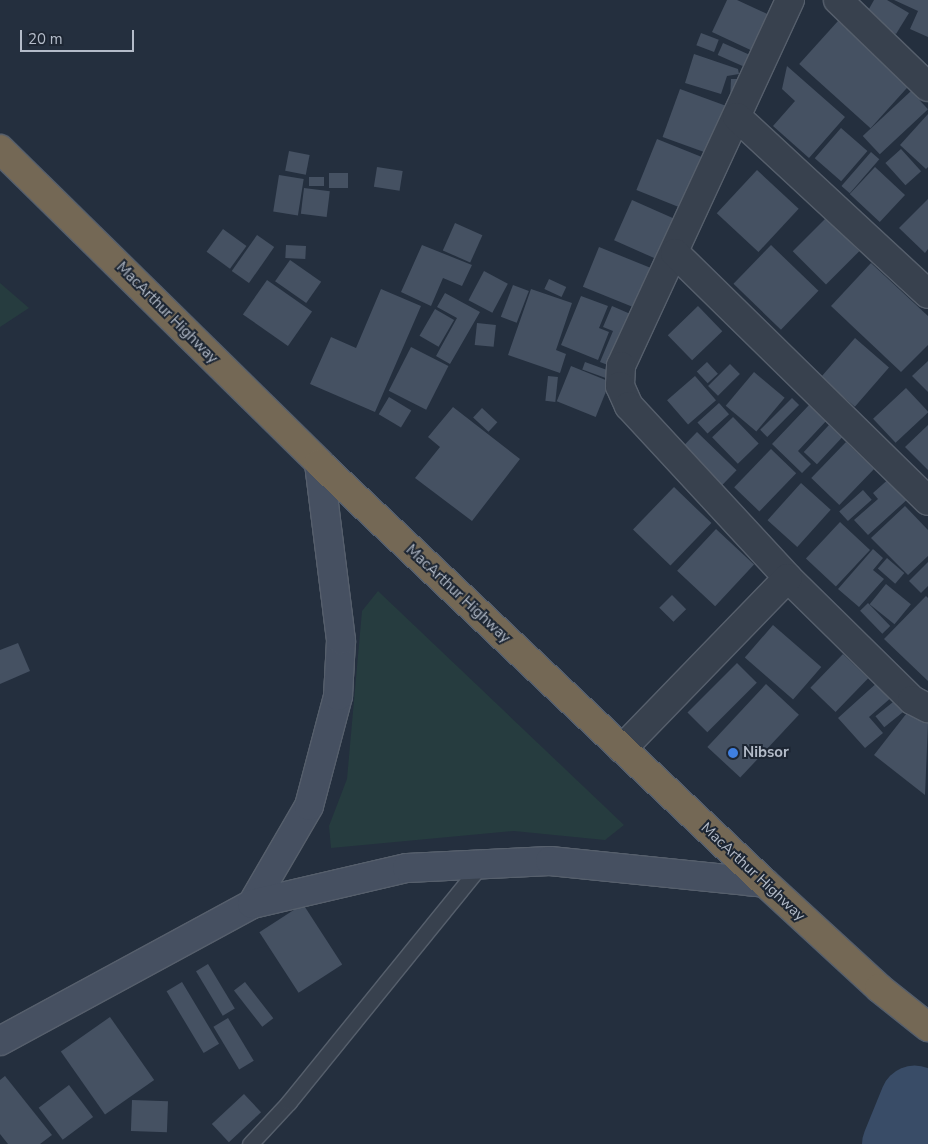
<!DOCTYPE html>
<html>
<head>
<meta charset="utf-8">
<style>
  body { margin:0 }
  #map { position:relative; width:928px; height:1144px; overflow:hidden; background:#242f3e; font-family:"Nunito Sans",sans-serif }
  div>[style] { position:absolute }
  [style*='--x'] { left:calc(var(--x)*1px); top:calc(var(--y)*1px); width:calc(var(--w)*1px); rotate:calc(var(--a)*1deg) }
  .green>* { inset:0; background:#263c3f }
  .river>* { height:69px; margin:-34.5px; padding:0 34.5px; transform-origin:34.5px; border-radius:34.5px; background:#394c67 }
  .building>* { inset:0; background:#455162; transform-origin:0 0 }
  .roads { filter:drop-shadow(1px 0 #565f6c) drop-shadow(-1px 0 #565f6c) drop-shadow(0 1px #565f6c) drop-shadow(0 -1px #565f6c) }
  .lane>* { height:15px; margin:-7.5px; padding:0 7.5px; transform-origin:7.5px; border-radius:7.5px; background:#38414e }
  .street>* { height:28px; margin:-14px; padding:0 14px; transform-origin:14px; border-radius:14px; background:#38414e }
  .secondary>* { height:28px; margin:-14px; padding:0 14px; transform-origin:14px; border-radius:14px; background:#465061 }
  .highway>* { height:28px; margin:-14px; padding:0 14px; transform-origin:14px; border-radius:14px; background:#746855 }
  .dots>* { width:14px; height:14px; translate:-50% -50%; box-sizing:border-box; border:2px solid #1d2633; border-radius:50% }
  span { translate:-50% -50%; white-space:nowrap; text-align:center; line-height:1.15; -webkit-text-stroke:4px #1d2633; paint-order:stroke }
  .street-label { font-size:15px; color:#b4bcc9 }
  .poi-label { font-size:15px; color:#b4bcc9; font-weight:700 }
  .left { translate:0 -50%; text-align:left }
  .scale { position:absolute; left:20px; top:30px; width:114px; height:22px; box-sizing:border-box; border:2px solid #b4bcc9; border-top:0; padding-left:6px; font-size:15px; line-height:18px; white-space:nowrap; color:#b4bcc9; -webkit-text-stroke:4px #1d2633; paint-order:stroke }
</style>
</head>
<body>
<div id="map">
  <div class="green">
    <div style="clip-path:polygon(0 283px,29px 308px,0 327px)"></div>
    <div style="clip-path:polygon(378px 591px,624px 825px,605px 840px,514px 831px,331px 848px,329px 826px,347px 779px,362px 611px)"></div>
  </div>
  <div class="river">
    <div style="--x:896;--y:1144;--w:48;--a:-67.8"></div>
  </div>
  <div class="building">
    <div style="clip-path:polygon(727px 0,737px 0,774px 17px,757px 53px,712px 32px)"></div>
    <div style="clip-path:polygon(874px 0,887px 0,909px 13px,896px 34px,865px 16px)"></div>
    <div style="clip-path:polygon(894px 0,928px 0,928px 37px,910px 29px,918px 11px)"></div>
    <div style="left:838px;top:21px;width:96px;height:58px;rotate:42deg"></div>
    <div style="left:701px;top:33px;width:19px;height:13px;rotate:21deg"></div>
    <div style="left:723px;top:43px;width:34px;height:13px;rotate:24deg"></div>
    <div style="clip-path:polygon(694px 54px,738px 69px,739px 74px,727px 76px,721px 94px,685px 83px)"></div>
    <div style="clip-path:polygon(787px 66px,845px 117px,809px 158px,773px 126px,795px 101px,782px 89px)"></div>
    <div style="clip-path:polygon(731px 79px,751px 79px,730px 101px)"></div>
    <div style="left:680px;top:89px;width:53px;height:51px;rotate:20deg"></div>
    <div style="left:911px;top:91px;width:25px;height:66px;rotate:47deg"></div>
    <div style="clip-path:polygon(928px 114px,928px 167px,926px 169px,900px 145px)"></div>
    <div style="left:841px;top:128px;width:35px;height:40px;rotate:41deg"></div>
    <div style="left:657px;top:139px;width:51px;height:55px;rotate:22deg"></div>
    <div style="left:901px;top:149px;width:30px;height:21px;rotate:48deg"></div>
    <div style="left:289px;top:151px;width:21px;height:20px;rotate:11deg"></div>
    <div style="left:871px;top:152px;width:11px;height:45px;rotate:41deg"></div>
    <div style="left:377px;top:167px;width:26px;height:20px;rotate:9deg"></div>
    <div style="left:875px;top:167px;width:41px;height:37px;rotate:43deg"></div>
    <div style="left:757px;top:170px;width:57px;height:59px;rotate:43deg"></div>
    <div style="left:329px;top:173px;width:19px;height:15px"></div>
    <div style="left:279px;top:175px;width:25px;height:37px;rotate:9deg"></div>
    <div style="left:309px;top:177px;width:15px;height:9px"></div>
    <div style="left:304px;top:188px;width:26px;height:26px;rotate:7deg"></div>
    <div style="clip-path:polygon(928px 199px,928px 249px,925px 253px,899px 228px)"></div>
    <div style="left:632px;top:200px;width:55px;height:44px;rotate:24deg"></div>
    <div style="left:826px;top:218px;width:47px;height:47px;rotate:45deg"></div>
    <div style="left:455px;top:223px;width:30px;height:30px;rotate:24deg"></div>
    <div style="left:223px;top:229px;width:29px;height:28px;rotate:36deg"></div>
    <div style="left:257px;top:235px;width:21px;height:44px;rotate:35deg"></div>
    <div style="left:286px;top:245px;width:20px;height:13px;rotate:3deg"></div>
    <div style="clip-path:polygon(422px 245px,472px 265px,462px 286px,443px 278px,431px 306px,401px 292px)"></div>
    <div style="left:771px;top:245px;width:66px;height:54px;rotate:44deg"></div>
    <div style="left:599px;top:247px;width:62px;height:43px;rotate:22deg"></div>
    <div style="left:290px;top:260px;width:38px;height:26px;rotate:35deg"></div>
    <div style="clip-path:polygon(871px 263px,928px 316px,928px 345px,901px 372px,831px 306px)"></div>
    <div style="left:484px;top:271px;width:27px;height:33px;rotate:28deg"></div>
    <div style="left:549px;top:279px;width:19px;height:11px;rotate:25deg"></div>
    <div style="left:267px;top:280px;width:55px;height:42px;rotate:35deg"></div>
    <div style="left:513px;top:285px;width:17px;height:34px;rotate:21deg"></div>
    <div style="clip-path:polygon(381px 289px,421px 306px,375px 412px,310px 384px,331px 337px,356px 348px)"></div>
    <div style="clip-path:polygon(531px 289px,572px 303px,556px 350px,566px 354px,560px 373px,508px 355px)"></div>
    <div style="clip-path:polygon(445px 293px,480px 312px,450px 364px,436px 356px,457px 318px,437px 307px)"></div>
    <div style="clip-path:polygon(581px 296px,608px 306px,599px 328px,609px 332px,598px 360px,561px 345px)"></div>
    <div style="clip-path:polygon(612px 306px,635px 316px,613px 367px,600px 362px,613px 331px,603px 327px)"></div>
    <div style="left:698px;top:306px;width:35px;height:42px;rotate:46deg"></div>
    <div style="left:435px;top:309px;width:22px;height:31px;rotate:30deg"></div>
    <div style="left:477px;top:323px;width:19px;height:22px;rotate:6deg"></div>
    <div style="left:855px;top:338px;width:45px;height:52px;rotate:41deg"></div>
    <div style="left:411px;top:347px;width:42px;height:49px;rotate:27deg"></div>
    <div style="clip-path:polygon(928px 361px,928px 392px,912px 376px)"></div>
    <div style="left:585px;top:362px;width:30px;height:8px;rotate:20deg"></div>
    <div style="left:707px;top:362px;width:16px;height:14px;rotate:47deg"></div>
    <div style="left:730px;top:364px;width:14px;height:31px;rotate:45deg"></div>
    <div style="left:571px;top:366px;width:42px;height:38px;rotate:22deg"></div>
    <div style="left:754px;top:372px;width:40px;height:44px;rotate:40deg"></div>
    <div style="left:548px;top:376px;width:10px;height:25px;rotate:6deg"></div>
    <div style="left:695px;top:376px;width:32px;height:37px;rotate:49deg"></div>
    <div style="left:906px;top:388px;width:33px;height:45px;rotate:47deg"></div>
    <div style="left:389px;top:397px;width:26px;height:20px;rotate:31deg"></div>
    <div style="left:792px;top:398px;width:10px;height:45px;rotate:45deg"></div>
    <div style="left:719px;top:403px;width:15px;height:29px;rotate:48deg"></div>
    <div style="clip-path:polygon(810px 404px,827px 420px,798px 451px,811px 464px,802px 473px,772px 444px)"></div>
    <div style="clip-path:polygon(453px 407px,520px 459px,472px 521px,415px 478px,440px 447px,428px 437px)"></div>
    <div style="left:482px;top:408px;width:21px;height:13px;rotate:43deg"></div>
    <div style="left:733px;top:417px;width:37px;height:29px;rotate:46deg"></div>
    <div style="left:829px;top:425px;width:18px;height:37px;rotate:43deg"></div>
    <div style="clip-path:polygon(928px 425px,928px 470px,905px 447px)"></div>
    <div style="left:697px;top:432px;width:55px;height:21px;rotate:44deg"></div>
    <div style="left:846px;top:442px;width:39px;height:50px;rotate:44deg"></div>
    <div style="left:771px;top:449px;width:35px;height:53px;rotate:44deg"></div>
    <div style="clip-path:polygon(892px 476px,910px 497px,868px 535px,854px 520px,878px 499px,873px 493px)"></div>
    <div style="left:801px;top:483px;width:40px;height:50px;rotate:42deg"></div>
    <div style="left:674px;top:487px;width:52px;height:59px;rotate:44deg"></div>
    <div style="left:863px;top:490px;width:13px;height:32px;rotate:48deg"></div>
    <div style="clip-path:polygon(905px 506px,928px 530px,928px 556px,908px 575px,871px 538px)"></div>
    <div style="left:840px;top:522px;width:41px;height:50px;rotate:43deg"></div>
    <div style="left:716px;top:529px;width:52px;height:57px;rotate:43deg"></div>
    <div style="clip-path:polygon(873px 549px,883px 558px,873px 570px,884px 579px,859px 607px,838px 589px)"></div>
    <div style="left:887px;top:558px;width:23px;height:14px;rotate:41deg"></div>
    <div style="clip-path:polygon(928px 562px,928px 586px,921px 593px,909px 581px)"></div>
    <div style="left:886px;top:584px;width:32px;height:26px;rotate:39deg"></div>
    <div style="left:672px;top:595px;width:20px;height:18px;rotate:45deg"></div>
    <div style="clip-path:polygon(926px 596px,928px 598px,928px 681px,884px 639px)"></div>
    <div style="left:868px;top:603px;width:32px;height:11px;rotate:46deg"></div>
    <div style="left:773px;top:625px;width:64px;height:43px;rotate:41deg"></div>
    <div style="clip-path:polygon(18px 643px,30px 671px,0 684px,0 650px)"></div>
    <div style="left:843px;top:654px;width:35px;height:47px;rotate:44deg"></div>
    <div style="left:737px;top:663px;width:28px;height:70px;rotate:45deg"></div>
    <div style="clip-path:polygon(879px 681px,893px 696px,869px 717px,883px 733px,865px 748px,838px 718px)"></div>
    <div style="left:766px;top:684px;width:45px;height:86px;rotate:43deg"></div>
    <div style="left:898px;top:698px;width:14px;height:29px;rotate:51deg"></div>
    <div style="clip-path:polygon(910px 709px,928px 723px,925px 795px,874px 755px)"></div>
    <div style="left:303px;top:904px;width:72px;height:52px;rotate:57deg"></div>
    <div style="left:208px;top:964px;width:52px;height:14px;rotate:59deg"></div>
    <div style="left:182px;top:982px;width:72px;height:18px;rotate:59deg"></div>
    <div style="left:245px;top:982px;width:46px;height:14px;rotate:52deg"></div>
    <div style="left:110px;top:1017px;width:77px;height:60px;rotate:55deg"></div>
    <div style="left:228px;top:1018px;width:50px;height:17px;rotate:59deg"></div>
    <div style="clip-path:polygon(5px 1076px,52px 1135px,40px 1144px,8px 1144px,0 1134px,0 1080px)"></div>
    <div style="left:69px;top:1085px;width:40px;height:38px;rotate:53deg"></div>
    <div style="left:244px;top:1094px;width:25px;height:44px;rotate:47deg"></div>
    <div style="left:132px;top:1100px;width:36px;height:31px;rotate:2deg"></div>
  </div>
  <div class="roads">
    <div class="lane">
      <div style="--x:250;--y:1144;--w:57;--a:-47.1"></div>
      <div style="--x:289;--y:1102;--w:305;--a:-51"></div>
    </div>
    <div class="street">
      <div style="--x:790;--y:0;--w:403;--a:114.8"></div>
      <div style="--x:621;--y:366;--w:20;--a:93"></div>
      <div style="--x:620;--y:386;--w:22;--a:66"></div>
      <div style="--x:629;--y:406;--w:234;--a:47.2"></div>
      <div style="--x:788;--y:578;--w:174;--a:44.5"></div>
      <div style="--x:912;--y:700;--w:18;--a:27"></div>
      <div style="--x:838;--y:0;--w:125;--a:44"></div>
      <div style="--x:737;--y:117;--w:260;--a:42.8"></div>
      <div style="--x:675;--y:253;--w:354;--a:44.4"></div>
      <div style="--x:622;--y:749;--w:238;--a:-45.9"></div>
    </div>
    <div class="secondary">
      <div style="--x:252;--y:904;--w:113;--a:-59.8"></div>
      <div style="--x:309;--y:806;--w:114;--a:-75.2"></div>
      <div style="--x:338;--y:696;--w:56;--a:-86.9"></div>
      <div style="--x:341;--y:640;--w:178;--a:-97.1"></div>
      <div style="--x:0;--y:1041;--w:287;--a:-28.5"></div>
      <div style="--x:252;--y:904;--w:159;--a:-13.1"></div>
      <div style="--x:407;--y:868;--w:143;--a:-2.8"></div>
      <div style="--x:550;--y:861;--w:216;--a:5.8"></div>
    </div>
    <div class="highway">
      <div style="--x:0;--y:149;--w:448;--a:44.5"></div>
      <div style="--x:319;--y:463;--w:613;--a:43.28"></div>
      <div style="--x:765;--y:883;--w:155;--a:42.6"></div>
      <div style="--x:879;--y:988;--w:63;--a:38.5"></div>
    </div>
  </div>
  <div class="dots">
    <div style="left:733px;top:753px;background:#3f7fe0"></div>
  </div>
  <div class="street-label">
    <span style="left:167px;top:313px;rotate:45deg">MacArthur Highway</span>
    <span style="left:458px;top:594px;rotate:43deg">MacArthur Highway</span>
    <span style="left:753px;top:872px;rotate:43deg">MacArthur Highway</span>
  </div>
  <div class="poi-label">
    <span class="left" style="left:743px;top:753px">Nibsor</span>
  </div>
  <div class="scale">20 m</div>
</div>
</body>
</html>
